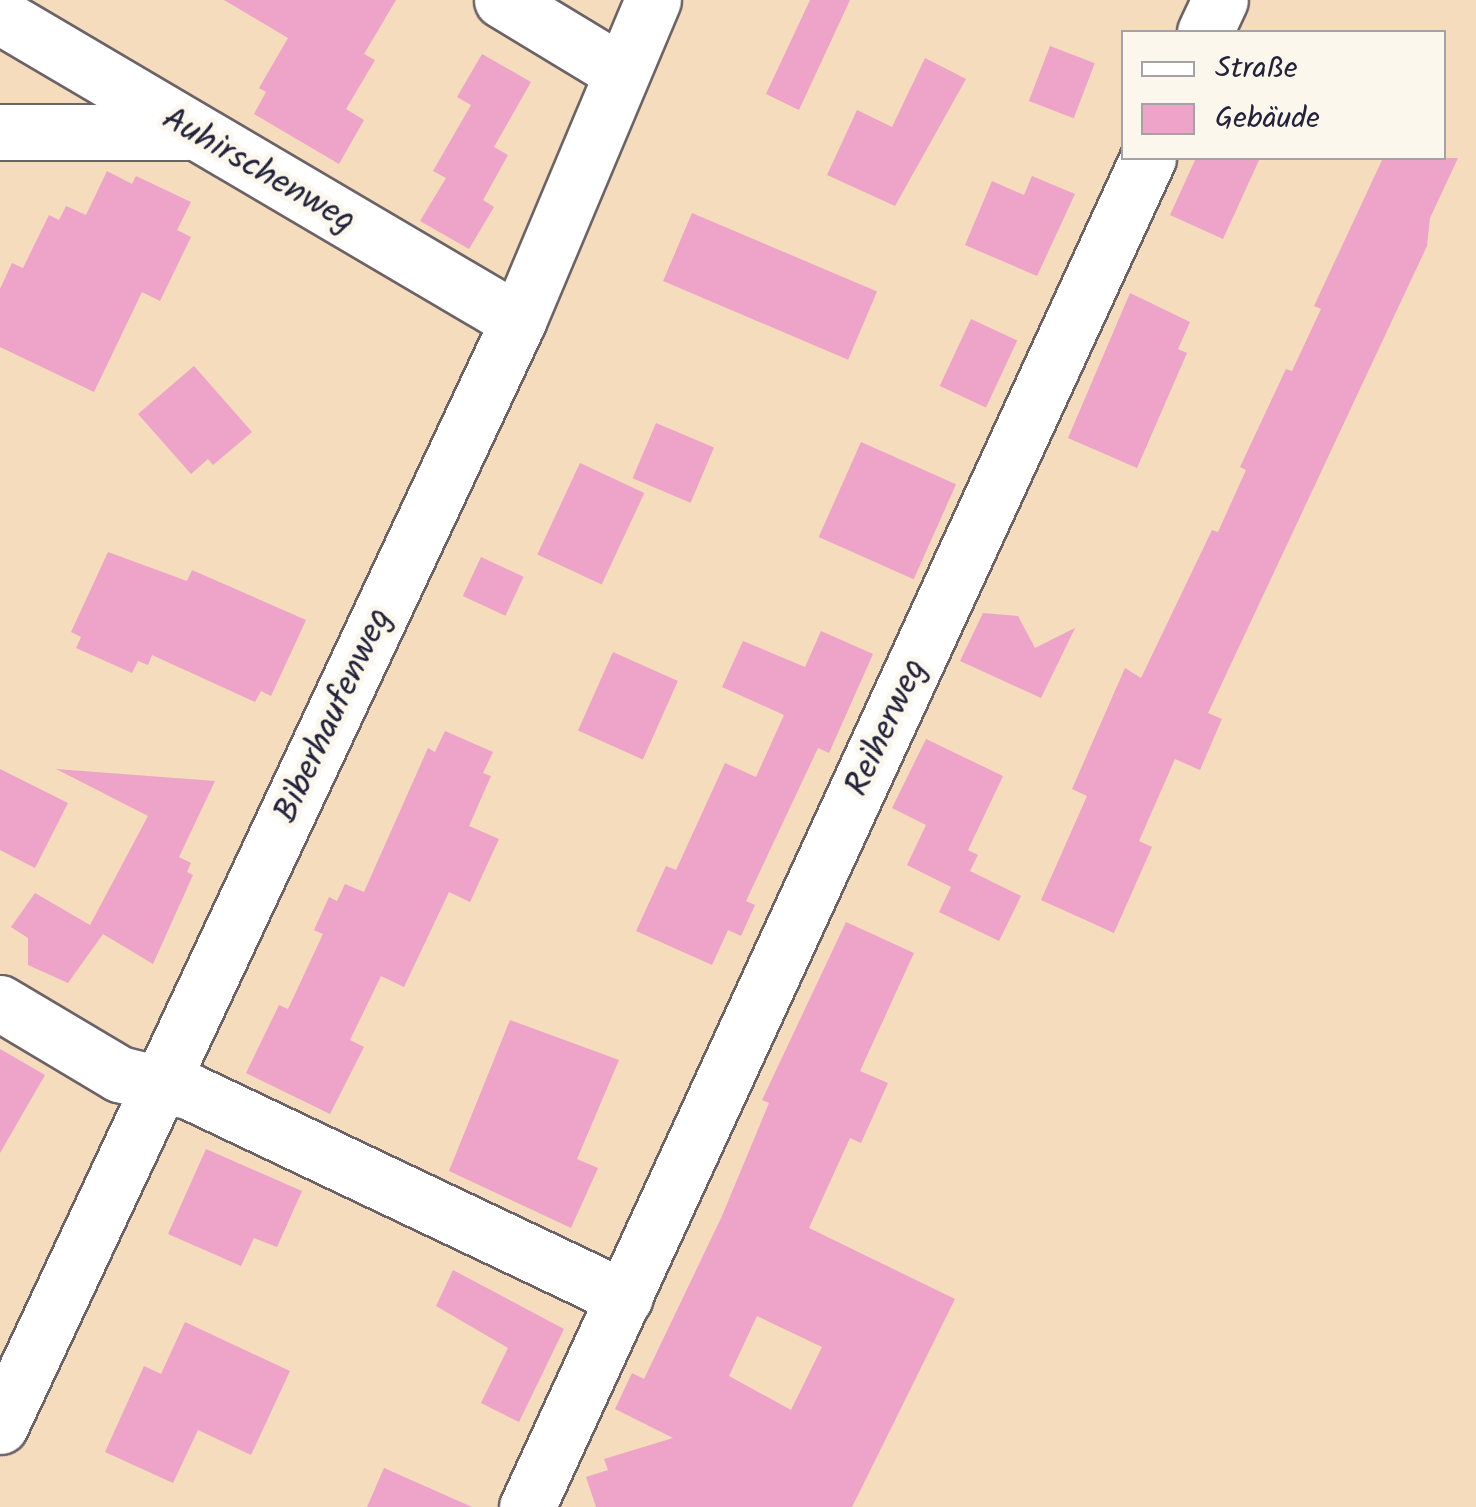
<!DOCTYPE html>
<html>
<head>
<meta charset="utf-8">
<style>
  body { margin:0 }
  #map { position:relative; width:1476px; height:1507px; overflow:hidden; background:#f4dcbd; font-family:Kalam,sans-serif }
  div>[style] { position:absolute }
  [style*='--x'] { left:calc(var(--x)*1px); top:calc(var(--y)*1px); width:calc(var(--w)*1px); rotate:calc(var(--a)*1deg) }
  .building>* { inset:0; background:#eea3c9; transform-origin:0 0 }
  .roads { filter:drop-shadow(2px 0 #6c6368) drop-shadow(-2px 0 #6c6368) drop-shadow(0 2px #6c6368) drop-shadow(0 -2px #6c6368) }
  .street>* { height:55px; margin:-27.5px; padding:0 27.5px; transform-origin:27.5px; border-radius:27.5px; background:#fff }
  .secondary>* { height:55px; margin:-27.5px; padding:0 27.5px; transform-origin:27.5px; border-radius:27.5px; background:#fff }
  span { translate:-50% -50%; white-space:nowrap; text-align:center; line-height:1.15; -webkit-text-stroke:10px #fbf7ec; paint-order:stroke }
  .street-label { font-size:35px; color:#22223b }
  .legend { position:absolute; left:1121px; top:30px; width:325px; height:130px; box-sizing:border-box; background:#fbf7ec; border:2px solid #a4a2a5; margin:0; padding:12px 18px; list-style:none; font-size:30px; color:#22223b }
  .legend li { display:flex; align-items:center; gap:20px; height:50px }
  .legend b { width:50px; border:2px solid #a4a2a5 }
</style>
</head>
<body>
<div id="map">
  <div class="building">
    <div style="clip-path:polygon(224px 0,396px 0,364px 54px,375px 60px,346px 109px,364px 120px,339px 164px,254px 114px,266px 92px,259px 88px,288px 38px)"></div>
    <div style="clip-path:polygon(810px 0,850px 0,799px 110px,766px 94px)"></div>
    <div style="left:1050px;top:46px;width:48px;height:59px;rotate:21deg"></div>
    <div style="clip-path:polygon(482px 54px,531px 82px,494px 147px,508px 155px,483px 200px,494px 207px,469px 249px,420px 221px,446px 178px,433px 171px,471px 105px,457px 97px)"></div>
    <div style="clip-path:polygon(925px 58px,966px 79px,895px 206px,827px 175px,857px 110px,892px 127px)"></div>
    <div style="clip-path:polygon(1196px 158px,1260px 158px,1223px 239px,1170px 215px)"></div>
    <div style="clip-path:polygon(1383px 158px,1458px 158px,1430px 218px,1427px 246px,1208px 713px,1222px 719px,1200px 770px,1175px 759px,1139px 841px,1152px 847px,1114px 933px,1041px 900px,1087px 796px,1072px 789px,1125px 668px,1141px 678px,1212px 530px,1218px 532px,1246px 470px,1240px 467px,1286px 369px,1292px 371px,1321px 309px,1314px 306px)"></div>
    <div style="clip-path:polygon(107px 171px,132px 184px,136px 176px,191px 202px,177px 230px,191px 237px,160px 301px,142px 292px,94px 392px,0 347px,0 289px,12px 263px,23px 268px,49px 215px,59px 220px,66px 206px,86px 215px)"></div>
    <div style="clip-path:polygon(1032px 176px,1075px 194px,1037px 276px,965px 245px,992px 181px,1024px 195px)"></div>
    <div style="left:692px;top:213px;width:201px;height:74px;rotate:23deg"></div>
    <div style="clip-path:polygon(1130px 293px,1190px 322px,1178px 349px,1187px 353px,1137px 468px,1068px 438px)"></div>
    <div style="left:971px;top:319px;width:51px;height:74px;rotate:25deg"></div>
    <div style="clip-path:polygon(194px 366px,252px 432px,213px 465px,208px 459px,191px 474px,138px 414px)"></div>
    <div style="left:656px;top:423px;width:63px;height:60px;rotate:23deg"></div>
    <div style="left:861px;top:442px;width:104px;height:104px;rotate:24deg"></div>
    <div style="left:580px;top:463px;width:71px;height:101px;rotate:25deg"></div>
    <div style="clip-path:polygon(108px 552px,187px 581px,192px 570px,306px 620px,271px 696px,261px 691px,255px 702px,152px 655px,148px 665px,138px 661px,132px 673px,76px 648px,81px 637px,71px 632px)"></div>
    <div style="left:481px;top:557px;width:47px;height:43px;rotate:25deg"></div>
    <div style="clip-path:polygon(983px 613px,1018px 616px,1035px 648px,1075px 628px,1041px 698px,960px 661px)"></div>
    <div style="clip-path:polygon(821px 631px,873px 654px,829px 753px,818px 748px,746px 901px,755px 905px,741px 936px,728px 930px,712px 965px,636px 931px,666px 866px,676px 870px,725px 763px,756px 777px,784px 715px,722px 687px,743px 641px,805px 667px)"></div>
    <div style="left:613px;top:652px;width:71px;height:86px;rotate:24deg"></div>
    <div style="clip-path:polygon(445px 731px,493px 752px,483px 773px,491px 776px,469px 826px,499px 839px,470px 902px,449px 892px,404px 987px,381px 976px,350px 1040px,364px 1047px,330px 1114px,246px 1073px,279px 1005px,288px 1009px,323px 934px,314px 930px,329px 897px,337px 901px,345px 884px,364px 892px,428px 748px,435px 752px)"></div>
    <div style="clip-path:polygon(926px 739px,1003px 776px,968px 850px,978px 855px,970px 871px,1021px 896px,999px 941px,939px 912px,951px 887px,907px 865px,926px 825px,892px 808px)"></div>
    <div style="clip-path:polygon(0 769px,68px 803px,35px 868px,0 850px)"></div>
    <div style="clip-path:polygon(56px 769px,215px 781px,179px 857px,191px 863px,187px 872px,193px 875px,153px 964px,103px 934px,68px 983px,28px 965px,28px 938px,11px 927px,35px 893px,90px 925px,148px 816px)"></div>
    <div style="clip-path:polygon(evenodd,846px 922px,914px 953px,860px 1071px,888px 1083px,861px 1143px,850px 1138px,809px 1228px,955px 1299px,852px 1507px,596px 1507px,586px 1477px,608px 1470px,604px 1459px,673px 1438px,615px 1409px,632px 1373px,644px 1379px,722px 1216px,769px 1103px,762px 1100px,846px 922px,757px 1316px,822px 1347px,791px 1410px,729px 1376px,757px 1316px)"></div>
    <div style="clip-path:polygon(510px 1020px,619px 1060px,577px 1159px,598px 1168px,571px 1228px,449px 1171px)"></div>
    <div style="clip-path:polygon(0 1049px,45px 1075px,0 1153px)"></div>
    <div style="clip-path:polygon(206px 1149px,302px 1191px,277px 1247px,254px 1238px,241px 1266px,168px 1234px)"></div>
    <div style="clip-path:polygon(453px 1270px,564px 1329px,519px 1422px,481px 1403px,508px 1348px,436px 1306px)"></div>
    <div style="clip-path:polygon(185px 1322px,290px 1371px,251px 1455px,198px 1430px,173px 1483px,105px 1452px,144px 1366px,161px 1374px)"></div>
    <div style="clip-path:polygon(384px 1468px,472px 1507px,367px 1507px)"></div>
  </div>
  <div class="roads">
    <div class="street">
      <div style="--x:502;--y:0;--w:139;--a:31.2"></div>
      <div style="--x:0;--y:16;--w:601;--a:30.49"></div>
      <div style="--x:1205;--y:32;--w:35;--a:-65"></div>
      <div style="--x:0;--y:132;--w:187;--a:0"></div>
      <div style="--x:0;--y:1003;--w:139;--a:30.8"></div>
      <div style="--x:119;--y:1074;--w:74;--a:14"></div>
      <div style="--x:191;--y:1092;--w:480;--a:25.4"></div>
      <div style="--x:527;--y:1507;--w:1485;--a:-65.28"></div>
    </div>
    <div class="secondary">
      <div style="--x:0;--y:1426;--w:1220;--a:-64.88"></div>
      <div style="--x:518;--y:321;--w:348;--a:-67.2"></div>
    </div>
  </div>
  <div class="street-label">
    <span style="left:258px;top:171px;rotate:30deg">Auhirschenweg</span>
    <span style="left:334px;top:716px;rotate:-65deg">Biberhaufenweg</span>
    <span style="left:887px;top:728px;rotate:-65deg">Reiherweg</span>
  </div>
  <ul class="legend">
  <li><b style="height:12px;background:#fff"></b>Straße</li>
  <li><b style="height:28px;background:#eea3c9"></b>Gebäude</li>
  </ul>
</div>
</body>
</html>
